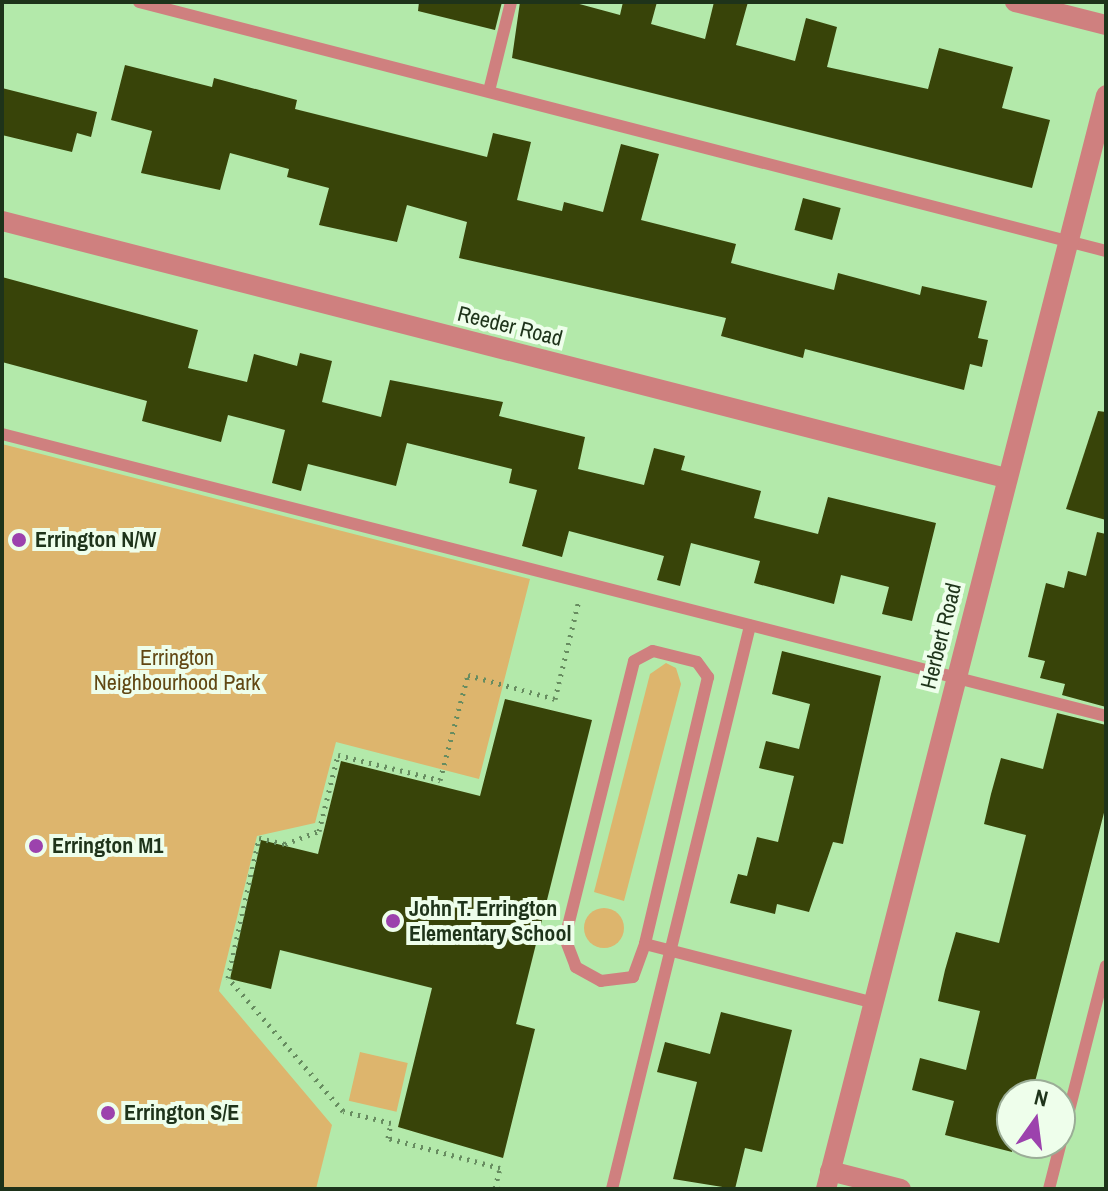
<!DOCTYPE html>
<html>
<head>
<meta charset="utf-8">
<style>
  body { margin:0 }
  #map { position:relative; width:1108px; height:1191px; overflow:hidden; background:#b3e9aa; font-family:"Archivo Narrow",sans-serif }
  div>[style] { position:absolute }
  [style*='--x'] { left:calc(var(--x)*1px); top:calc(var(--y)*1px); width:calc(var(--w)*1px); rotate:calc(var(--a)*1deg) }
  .green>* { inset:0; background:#ddb56d; transform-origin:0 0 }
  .round { border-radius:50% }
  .building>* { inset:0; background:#384409; transform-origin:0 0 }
  .path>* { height:5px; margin-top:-2.5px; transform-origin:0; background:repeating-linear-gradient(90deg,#678c60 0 2px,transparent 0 8px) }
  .lane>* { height:12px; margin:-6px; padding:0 6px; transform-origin:6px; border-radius:6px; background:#cf807f }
  .street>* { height:20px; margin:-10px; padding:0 10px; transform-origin:10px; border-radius:10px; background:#cf807f }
  .dots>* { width:22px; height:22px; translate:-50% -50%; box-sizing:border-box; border:4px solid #eefeeb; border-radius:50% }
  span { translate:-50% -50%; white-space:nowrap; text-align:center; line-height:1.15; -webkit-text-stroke:8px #eefeeb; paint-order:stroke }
  .street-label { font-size:22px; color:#1e331a }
  .poi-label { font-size:22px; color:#1e331a; font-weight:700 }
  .left { translate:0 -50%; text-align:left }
  .park-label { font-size:22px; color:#614713 }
  .frame { position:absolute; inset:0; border:4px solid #1e331a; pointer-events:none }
  .north { position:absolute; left:996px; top:1079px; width:80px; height:80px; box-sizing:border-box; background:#eefeeb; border:2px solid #9bad97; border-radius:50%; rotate:14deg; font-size:22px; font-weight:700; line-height:32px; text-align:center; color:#1e331a }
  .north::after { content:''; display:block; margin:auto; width:28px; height:36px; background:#9c42ad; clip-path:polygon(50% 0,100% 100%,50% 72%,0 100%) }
</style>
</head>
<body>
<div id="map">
  <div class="green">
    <div style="clip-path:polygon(2px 444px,530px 579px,479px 779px,336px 742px,315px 823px,257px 836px,219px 991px,332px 1125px,316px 1189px,2px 1189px)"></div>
    <div style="clip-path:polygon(666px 663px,676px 668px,681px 684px,624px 901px,594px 892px,650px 674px)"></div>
    <div class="round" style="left:584px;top:908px;width:40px;height:40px"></div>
    <div style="left:360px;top:1052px;width:49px;height:50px;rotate:13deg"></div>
  </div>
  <div class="building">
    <div style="clip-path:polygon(419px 2px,502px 2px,495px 30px,418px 11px)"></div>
    <div style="clip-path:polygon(520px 2px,572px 2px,620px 15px,623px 2px,657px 2px,651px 24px,705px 39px,714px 2px,748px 2px,736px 45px,795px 61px,806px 18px,837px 27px,827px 67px,928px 89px,939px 48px,1013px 67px,1002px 108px,1050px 120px,1032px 188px,512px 58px)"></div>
    <div style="clip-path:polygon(125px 65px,212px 87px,214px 78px,297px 100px,295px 109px,487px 157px,493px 133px,531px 142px,517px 200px,562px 211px,564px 202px,603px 212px,621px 144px,659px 154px,641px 220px,736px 244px,731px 263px,834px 290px,838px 273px,920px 295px,922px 286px,987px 301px,978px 338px,988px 340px,982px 367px,970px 364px,964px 390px,805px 349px,803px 358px,721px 336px,726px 318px,459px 258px,467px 222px,407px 205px,397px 242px,319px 225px,329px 188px,287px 177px,289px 169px,230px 153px,220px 190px,141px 173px,152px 131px,111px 120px)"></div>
    <div style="clip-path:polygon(2px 88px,97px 112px,91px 137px,77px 133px,72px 152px,2px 135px)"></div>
    <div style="left:803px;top:198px;width:39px;height:33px;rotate:15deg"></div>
    <div style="clip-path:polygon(2px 277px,198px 330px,188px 368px,247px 382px,254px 354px,297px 366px,300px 353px,332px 361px,322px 402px,381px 417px,390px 380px,503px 402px,499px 416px,585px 437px,578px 469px,644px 485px,654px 448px,685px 456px,681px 470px,761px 491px,754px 518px,818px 534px,828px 497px,936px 523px,912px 621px,882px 614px,889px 587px,841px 575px,834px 604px,754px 583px,760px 561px,691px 543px,680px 586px,657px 580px,664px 556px,569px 531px,562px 557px,522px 546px,537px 490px,509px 483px,512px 469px,407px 443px,396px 486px,308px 464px,301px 491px,272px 483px,285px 430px,228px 415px,221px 442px,142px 421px,147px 401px,2px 362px)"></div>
    <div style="clip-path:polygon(1098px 411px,1106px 412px,1106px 520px,1066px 509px)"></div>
    <div style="clip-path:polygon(1097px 532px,1106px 534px,1106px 707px,1062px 695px,1065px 684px,1040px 678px,1045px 661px,1028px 657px,1046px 583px,1064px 588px,1068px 571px,1086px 576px)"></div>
    <div style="clip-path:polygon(782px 651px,881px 676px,843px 844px,833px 842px,809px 912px,777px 904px,775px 914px,730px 903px,738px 874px,747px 876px,757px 837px,778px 842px,794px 776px,759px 768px,766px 741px,799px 749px,810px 704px,772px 694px)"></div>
    <div style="clip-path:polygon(505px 699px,592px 720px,516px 1024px,535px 1029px,503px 1158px,398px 1127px,432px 988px,280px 950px,271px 989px,230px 979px,261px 840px,318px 854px,341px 761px,480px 796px)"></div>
    <div style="clip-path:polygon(1057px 713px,1106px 725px,1106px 805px,1036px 1078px,1029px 1095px,1012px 1095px,1012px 1152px,945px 1135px,954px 1101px,912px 1090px,920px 1058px,966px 1070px,980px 1011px,938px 1001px,945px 970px,956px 932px,999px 943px,1026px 835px,984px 824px,991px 794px,1001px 758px,1043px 769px)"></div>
    <div style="clip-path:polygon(721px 1012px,792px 1030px,762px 1152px,745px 1148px,735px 1189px,673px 1179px,697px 1082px,657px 1072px,665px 1042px,710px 1054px)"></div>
  </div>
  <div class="path">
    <div style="--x:500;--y:1189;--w:5;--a:-169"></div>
    <div style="--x:495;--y:1188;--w:21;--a:-76"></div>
    <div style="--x:500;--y:1168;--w:116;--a:-165"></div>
    <div style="--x:388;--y:1138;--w:15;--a:-79"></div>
    <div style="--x:391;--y:1123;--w:49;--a:-166"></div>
    <div style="--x:343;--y:1111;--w:176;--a:-130.8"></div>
    <div style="--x:228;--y:978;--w:143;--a:-77.5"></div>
    <div style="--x:259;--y:838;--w:27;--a:13"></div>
    <div style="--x:285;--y:844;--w:36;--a:-21"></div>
    <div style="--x:319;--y:831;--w:78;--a:-76"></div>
    <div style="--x:338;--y:755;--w:105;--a:13.8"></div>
    <div style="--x:440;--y:780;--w:109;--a:-75.1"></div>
    <div style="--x:468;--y:675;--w:90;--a:15.4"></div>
    <div style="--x:555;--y:699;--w:102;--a:-76.4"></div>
  </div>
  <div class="lane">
    <div style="--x:139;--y:2;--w:999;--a:14.44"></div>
    <div style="--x:489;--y:91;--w:92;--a:-76.1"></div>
    <div style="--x:2;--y:434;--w:1139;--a:14.33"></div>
    <div style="--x:653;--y:651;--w:45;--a:14"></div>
    <div style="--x:697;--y:662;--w:19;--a:54"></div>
    <div style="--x:708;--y:677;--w:274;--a:103.3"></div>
    <div style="--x:645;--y:944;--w:35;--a:110"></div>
    <div style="--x:633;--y:977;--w:32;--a:173"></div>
    <div style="--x:601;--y:981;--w:29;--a:-151"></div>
    <div style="--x:576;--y:967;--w:31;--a:-111"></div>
    <div style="--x:565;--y:938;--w:285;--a:-76"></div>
    <div style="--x:634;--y:661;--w:21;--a:-28"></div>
    <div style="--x:645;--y:944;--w:236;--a:14.4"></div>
    <div style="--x:612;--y:1189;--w:580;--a:-76.23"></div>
    <div style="--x:1049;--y:1189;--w:230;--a:-75.7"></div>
  </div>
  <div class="street">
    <div style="--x:1015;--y:2;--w:94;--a:14.2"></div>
    <div style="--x:2;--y:221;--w:1036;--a:14.36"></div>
    <div style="--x:830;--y:1171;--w:73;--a:14.2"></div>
    <div style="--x:826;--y:1189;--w:1129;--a:-75.64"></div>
  </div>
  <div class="dots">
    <div style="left:19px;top:540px;background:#9c42ad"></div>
    <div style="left:36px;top:846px;background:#9c42ad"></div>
    <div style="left:393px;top:921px;background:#9c42ad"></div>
    <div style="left:108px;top:1113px;background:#9c42ad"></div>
  </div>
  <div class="street-label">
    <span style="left:510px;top:326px;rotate:14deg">Reeder Road</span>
    <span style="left:941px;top:636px;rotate:-76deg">Herbert Road</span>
  </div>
  <div class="poi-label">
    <span class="left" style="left:35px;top:540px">Errington N/W</span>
    <span class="left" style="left:52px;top:846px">Errington M1</span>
    <span class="left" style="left:409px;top:921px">John T. Errington<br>Elementary School</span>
    <span class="left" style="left:124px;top:1113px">Errington S/E</span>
  </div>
  <div class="park-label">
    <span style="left:177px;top:670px">Errington<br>Neighbourhood Park</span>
  </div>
  <div class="frame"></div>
  <div class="north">N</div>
</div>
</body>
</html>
